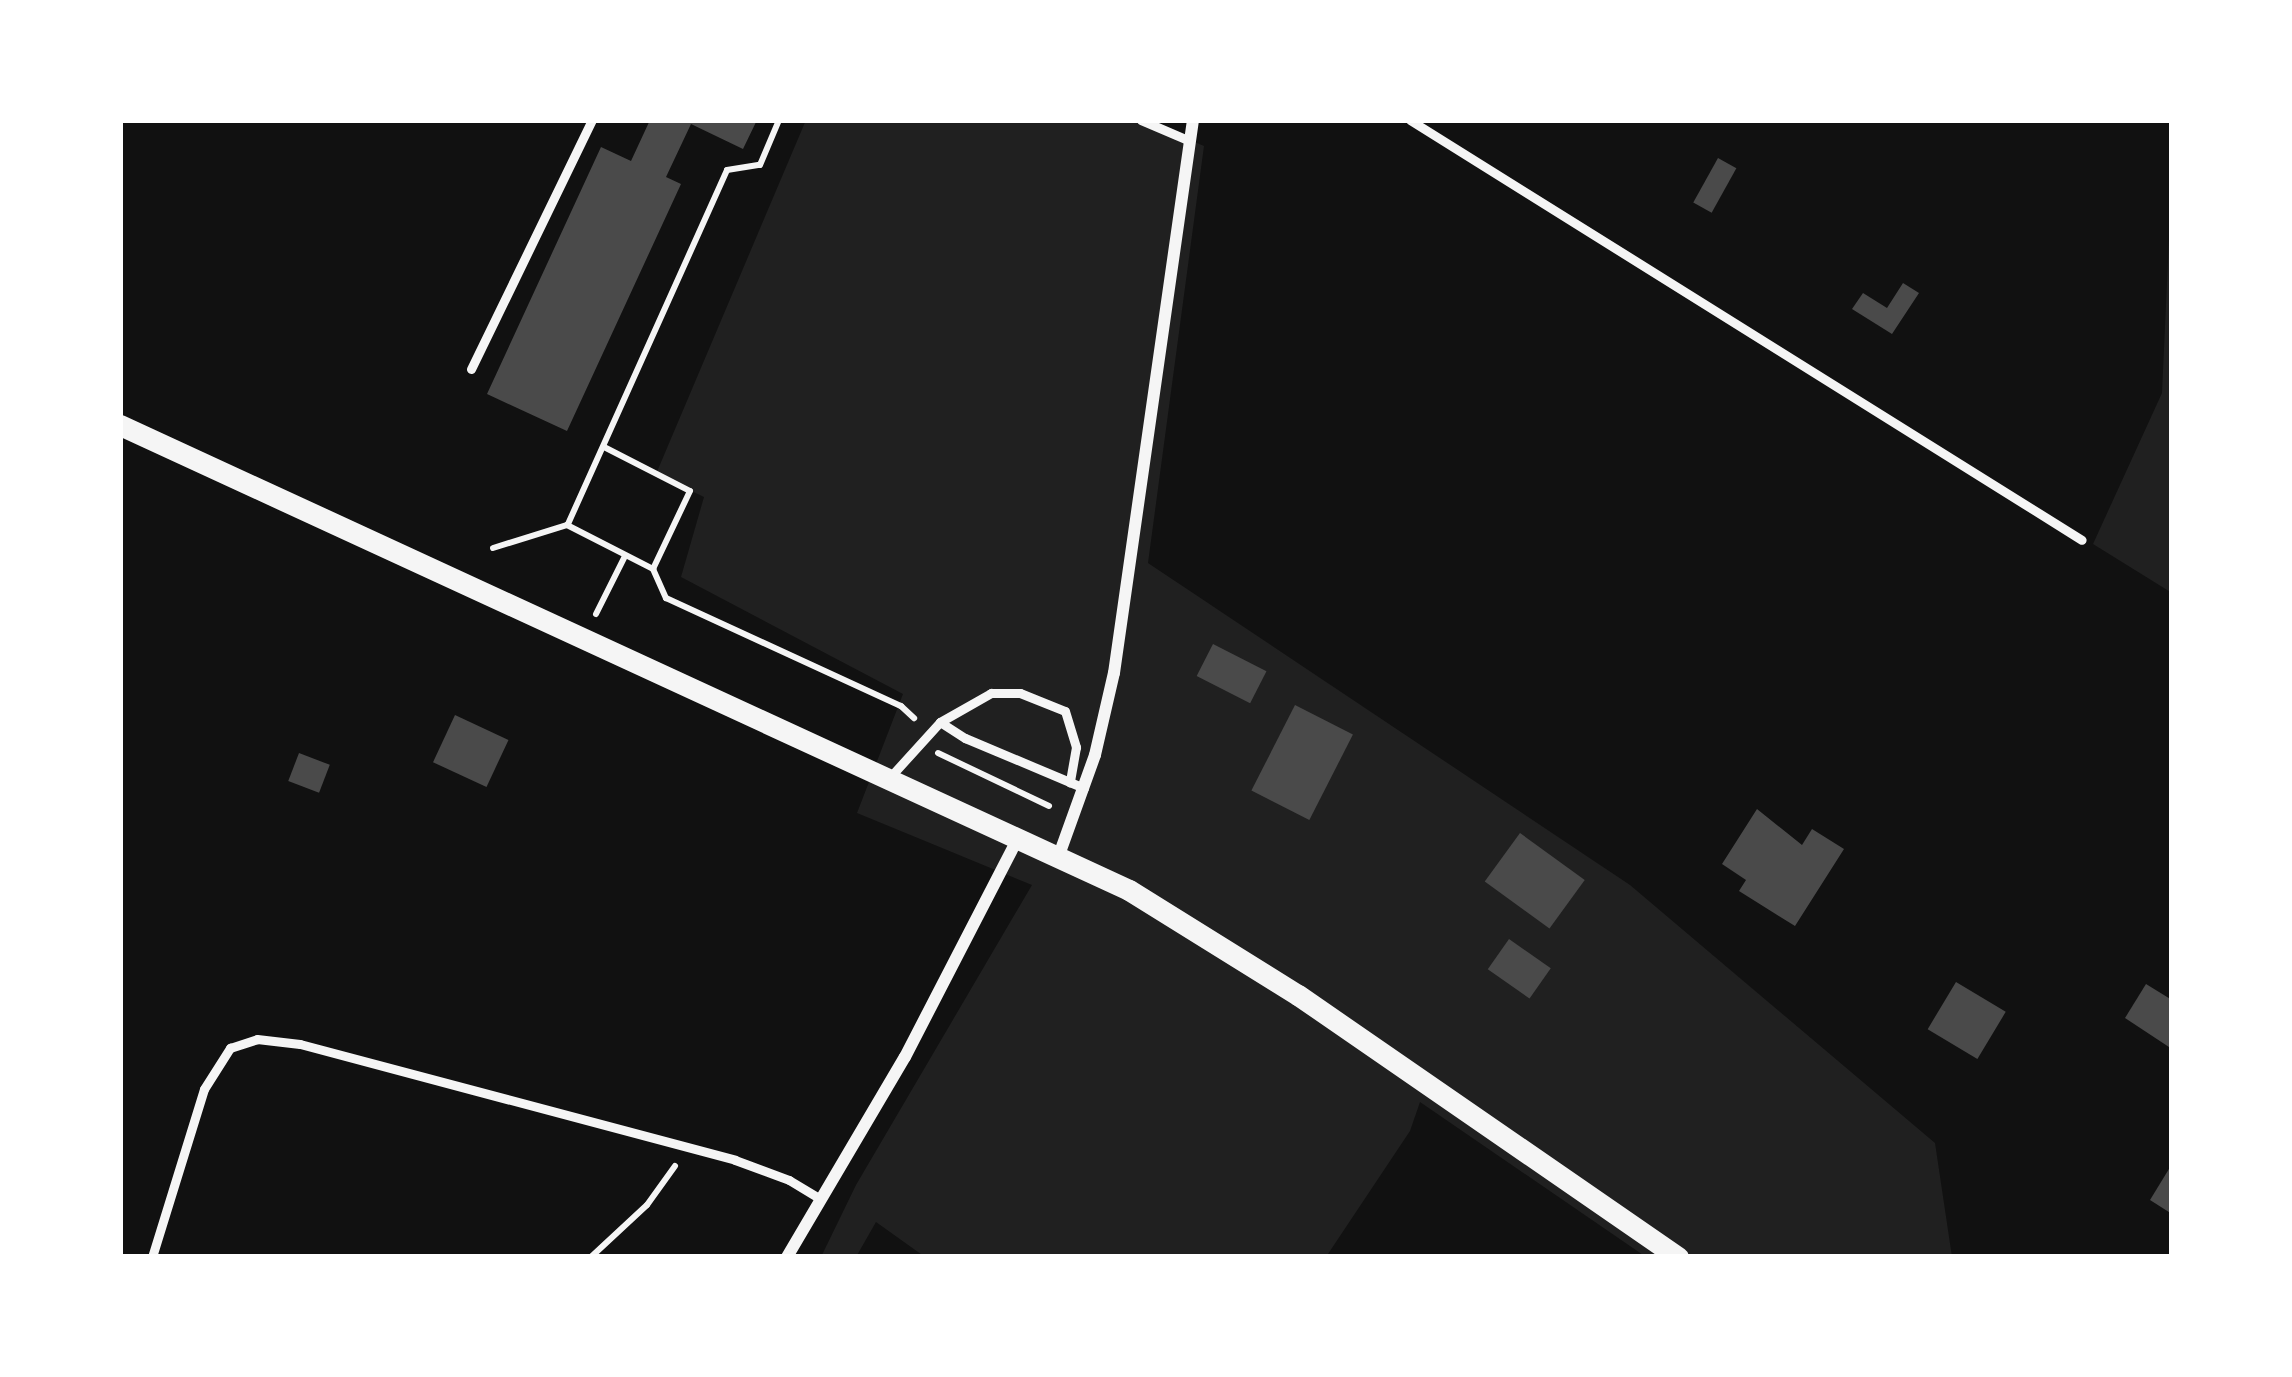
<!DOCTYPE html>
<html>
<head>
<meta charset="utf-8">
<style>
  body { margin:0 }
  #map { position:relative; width:2292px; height:1377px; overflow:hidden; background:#111; font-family:"PT Sans",sans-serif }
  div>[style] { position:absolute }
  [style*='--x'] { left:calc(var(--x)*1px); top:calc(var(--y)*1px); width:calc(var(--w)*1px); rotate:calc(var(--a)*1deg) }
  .green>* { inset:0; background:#202020 }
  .building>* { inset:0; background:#4a4a4a; transform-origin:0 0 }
  .path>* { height:6px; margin:-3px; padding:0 3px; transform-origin:3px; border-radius:3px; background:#f5f5f5 }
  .service>* { height:9px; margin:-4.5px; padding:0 4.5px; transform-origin:4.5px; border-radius:4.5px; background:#f5f5f5 }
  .minor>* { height:12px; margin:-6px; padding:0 6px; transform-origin:6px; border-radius:6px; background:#f5f5f5 }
  .tertiary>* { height:21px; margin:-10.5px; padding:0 10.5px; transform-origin:10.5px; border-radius:10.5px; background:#f5f5f5 }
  span { translate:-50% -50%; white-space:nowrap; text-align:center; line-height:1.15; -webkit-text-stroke:10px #fff; paint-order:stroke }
  .frame { position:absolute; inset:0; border:123px solid #fff; pointer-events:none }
</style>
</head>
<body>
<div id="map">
  <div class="green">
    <div style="clip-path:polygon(806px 120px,1143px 120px,1204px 146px,1148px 563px,1630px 885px,1935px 1143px,1952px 1257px,1646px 1257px,1420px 1102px,1410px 1131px,1326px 1257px,925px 1257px,876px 1222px,856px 1257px,821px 1257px,856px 1185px,1032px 885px,857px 813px,903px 694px,681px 577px,704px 497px,656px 474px)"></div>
    <div style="clip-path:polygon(2172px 173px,2172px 593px,2093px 544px,2162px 393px)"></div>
  </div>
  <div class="building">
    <div style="clip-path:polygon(650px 120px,757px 120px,743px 149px,691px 124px,666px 177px,681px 184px,567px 431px,487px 394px,601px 147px,631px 161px)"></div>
    <div style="left:1718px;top:158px;width:21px;height:51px;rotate:29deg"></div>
    <div style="clip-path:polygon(1903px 283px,1919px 293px,1892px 334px,1852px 309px,1863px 293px,1887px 308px)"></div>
    <div style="left:1213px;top:644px;width:60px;height:36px;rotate:27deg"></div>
    <div style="left:1295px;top:705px;width:65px;height:96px;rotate:27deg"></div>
    <div style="left:455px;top:715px;width:59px;height:52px;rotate:25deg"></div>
    <div style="left:299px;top:753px;width:33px;height:30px;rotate:21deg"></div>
    <div style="clip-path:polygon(1757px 809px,1802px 845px,1812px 829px,1844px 849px,1795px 926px,1739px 891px,1746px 880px,1722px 864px)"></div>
    <div style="left:1520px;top:833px;width:80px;height:60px;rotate:36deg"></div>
    <div style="left:1509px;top:939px;width:51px;height:37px;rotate:35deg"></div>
    <div style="left:1956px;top:982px;width:58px;height:55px;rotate:31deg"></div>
    <div style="clip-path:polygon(2146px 984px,2172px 1000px,2172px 1049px,2125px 1018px)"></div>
    <div style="clip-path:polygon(2172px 1164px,2172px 1214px,2150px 1200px)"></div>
  </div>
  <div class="path">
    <div style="--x:606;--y:448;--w:94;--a:27.1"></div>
    <div style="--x:690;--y:491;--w:86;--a:115.4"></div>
    <div style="--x:568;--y:524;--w:388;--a:-65.8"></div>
    <div style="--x:727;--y:170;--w:33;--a:-9"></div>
    <div style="--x:760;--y:165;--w:49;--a:-67.1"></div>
    <div style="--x:493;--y:548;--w:77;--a:-17.3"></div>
    <div style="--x:567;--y:525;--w:97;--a:27.1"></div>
    <div style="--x:653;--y:569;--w:32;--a:66"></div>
    <div style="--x:666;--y:598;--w:259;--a:24.7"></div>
    <div style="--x:901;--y:706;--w:18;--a:43"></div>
    <div style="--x:596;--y:614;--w:63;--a:-63.4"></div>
    <div style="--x:938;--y:753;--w:123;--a:25.5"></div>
    <div style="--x:591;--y:1257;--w:76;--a:-42.9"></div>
    <div style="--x:647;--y:1205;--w:48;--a:-54.3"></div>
  </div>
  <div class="service">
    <div style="--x:1141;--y:120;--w:53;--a:23.2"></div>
    <div style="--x:1410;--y:120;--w:792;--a:32.01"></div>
    <div style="--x:471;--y:369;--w:277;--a:-64.1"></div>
    <div style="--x:940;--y:722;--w:30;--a:33"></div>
    <div style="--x:965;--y:738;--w:129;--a:22.8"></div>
    <div style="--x:891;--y:776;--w:73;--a:-47.8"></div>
    <div style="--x:940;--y:722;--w:59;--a:-29.6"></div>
    <div style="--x:991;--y:693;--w:29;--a:0"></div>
    <div style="--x:1020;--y:693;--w:48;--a:21.8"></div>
    <div style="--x:1065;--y:711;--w:38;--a:73"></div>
    <div style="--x:1076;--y:747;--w:36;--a:100"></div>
    <div style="--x:152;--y:1257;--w:176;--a:-72.8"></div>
    <div style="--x:204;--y:1089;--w:49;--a:-57.6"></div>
    <div style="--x:230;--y:1048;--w:28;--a:-18"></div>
    <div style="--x:257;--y:1039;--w:43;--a:6.6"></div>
    <div style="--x:300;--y:1044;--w:450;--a:14.9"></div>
    <div style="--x:735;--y:1160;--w:58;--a:20.3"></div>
    <div style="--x:789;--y:1180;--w:37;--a:31"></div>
  </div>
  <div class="minor">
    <div style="--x:1059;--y:855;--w:106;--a:-70.2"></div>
    <div style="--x:1095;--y:755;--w:84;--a:-77"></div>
    <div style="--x:1114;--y:673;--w:559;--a:-81.87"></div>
    <div style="--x:787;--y:1257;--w:232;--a:-59.5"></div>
    <div style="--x:905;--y:1057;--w:246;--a:-62.7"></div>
  </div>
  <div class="tertiary">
    <div style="--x:120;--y:425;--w:1111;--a:24.74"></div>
    <div style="--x:1129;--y:890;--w:199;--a:31.9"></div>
    <div style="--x:1298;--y:995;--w:462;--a:34.6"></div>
  </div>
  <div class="frame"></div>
</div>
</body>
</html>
